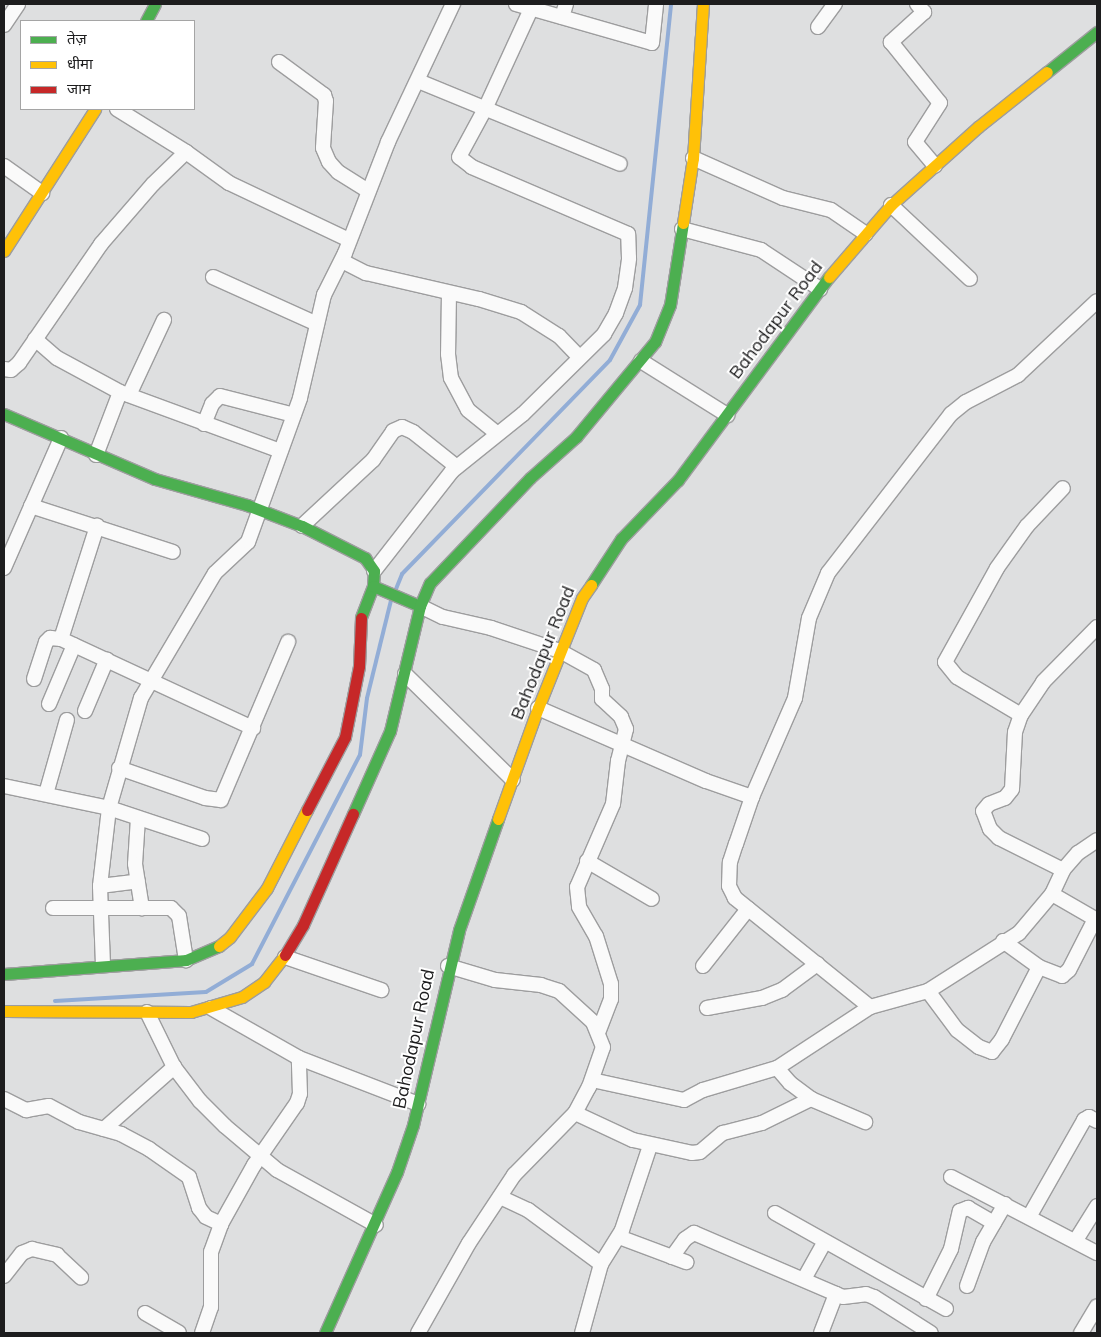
<!DOCTYPE html>
<html>
<head>
<meta charset="utf-8">
<style>
  body { margin:0 }
  #map { position:relative; width:1101px; height:1337px; overflow:hidden; background:#dedfe0; font-family:Mulish,"Noto Sans Devanagari",sans-serif }
  div>[style] { position:absolute }
  [style*='--x'] { left:calc(var(--x)*1px); top:calc(var(--y)*1px); width:calc(var(--w)*1px); rotate:calc(var(--a)*1deg) }
  .stream>* { height:4px; margin:-2px; padding:0 2px; transform-origin:2px; border-radius:2px; background:#92add6 }
  .roads { filter:drop-shadow(1px 0 #9d9d9e) drop-shadow(-1px 0 #9d9d9e) drop-shadow(0 1px #9d9d9e) drop-shadow(0 -1px #9d9d9e) }
  .street>* { height:14px; margin:-7px; padding:0 7px; transform-origin:7px; border-radius:7px; background:#fafafa }
  .fast>* { height:11px; margin:-5.5px; padding:0 5.5px; transform-origin:5.5px; border-radius:5.5px; background:#4caf50 }
  .slow>* { height:11px; margin:-5.5px; padding:0 5.5px; transform-origin:5.5px; border-radius:5.5px; background:#ffc107 }
  .jam>* { height:11px; margin:-5.5px; padding:0 5.5px; transform-origin:5.5px; border-radius:5.5px; background:#c62828 }
  span { translate:-50% -50%; white-space:nowrap; text-align:center; line-height:1.15; -webkit-text-stroke:4px #fff; paint-order:stroke }
  .street-label { font-size:18px; color:#1d1d1e }
  .frame { position:absolute; inset:0; border:5px solid #1d1d1e; pointer-events:none }
  .legend { position:absolute; left:20px; top:20px; width:175px; height:90px; box-sizing:border-box; background:#fff; border:1px solid #a5a5a5; margin:0; padding:6px 9px; list-style:none; font-size:15px; color:#1d1d1e }
  .legend li { display:flex; align-items:center; gap:10px; height:25px }
  .legend b { width:25px; border:1px solid #a5a5a5 }
</style>
</head>
<body>
<div id="map">
  <div class="stream">
    <div style="--x:396;--y:589;--w:16;--a:-68"></div>
    <div style="--x:402;--y:574;--w:298;--a:-45.8"></div>
    <div style="--x:610;--y:360;--w:63;--a:-61.4"></div>
    <div style="--x:640;--y:305;--w:303;--a:-84.1"></div>
    <div style="--x:55;--y:1001;--w:151;--a:-3.4"></div>
    <div style="--x:206;--y:992;--w:54;--a:-31.3"></div>
    <div style="--x:252;--y:964;--w:235;--a:-62.7"></div>
    <div style="--x:360;--y:755;--w:57;--a:-83"></div>
    <div style="--x:367;--y:698;--w:101;--a:-76.2"></div>
  </div>
  <div class="roads">
    <div class="street">
      <div style="--x:516;--y:4;--w:141;--a:16"></div>
      <div style="--x:652;--y:43;--w:39;--a:-84"></div>
      <div style="--x:917;--y:4;--w:11;--a:49"></div>
      <div style="--x:924;--y:12;--w:45;--a:137.7"></div>
      <div style="--x:891;--y:42;--w:78;--a:51.2"></div>
      <div style="--x:940;--y:103;--w:46;--a:122.7"></div>
      <div style="--x:915;--y:142;--w:31;--a:50"></div>
      <div style="--x:562;--y:17;--w:14;--a:-73"></div>
      <div style="--x:4;--y:25;--w:25;--a:-56"></div>
      <div style="--x:818;--y:27;--w:29;--a:-54"></div>
      <div style="--x:279;--y:62;--w:56;--a:36.3"></div>
      <div style="--x:324;--y:95;--w:6;--a:72"></div>
      <div style="--x:326;--y:101;--w:47;--a:93.7"></div>
      <div style="--x:323;--y:148;--w:15;--a:67"></div>
      <div style="--x:329;--y:162;--w:13;--a:48"></div>
      <div style="--x:338;--y:172;--w:36;--a:32"></div>
      <div style="--x:418;--y:81;--w:218;--a:22.3"></div>
      <div style="--x:117;--y:109;--w:81;--a:31.9"></div>
      <div style="--x:693;--y:158;--w:98;--a:24"></div>
      <div style="--x:783;--y:198;--w:49;--a:14"></div>
      <div style="--x:831;--y:210;--w:42;--a:34.4"></div>
      <div style="--x:4;--y:166;--w:47;--a:35.4"></div>
      <div style="--x:891;--y:205;--w:108;--a:43.1"></div>
      <div style="--x:682;--y:229;--w:82;--a:14.9"></div>
      <div style="--x:761;--y:250;--w:71;--a:33.5"></div>
      <div style="--x:342;--y:261;--w:27;--a:27"></div>
      <div style="--x:366;--y:273;--w:116;--a:13"></div>
      <div style="--x:479;--y:299;--w:44;--a:17.2"></div>
      <div style="--x:521;--y:312;--w:45;--a:32.3"></div>
      <div style="--x:559;--y:336;--w:30;--a:46"></div>
      <div style="--x:213;--y:277;--w:114;--a:24.3"></div>
      <div style="--x:449;--y:293;--w:61;--a:90.9"></div>
      <div style="--x:448;--y:354;--w:24;--a:83"></div>
      <div style="--x:451;--y:378;--w:36;--a:62"></div>
      <div style="--x:468;--y:410;--w:38;--a:39"></div>
      <div style="--x:35;--y:339;--w:29;--a:41"></div>
      <div style="--x:57;--y:358;--w:72;--a:28.4"></div>
      <div style="--x:120;--y:392;--w:171;--a:20.2"></div>
      <div style="--x:641;--y:361;--w:102;--a:32.1"></div>
      <div style="--x:4;--y:369;--w:7;--a:8"></div>
      <div style="--x:11;--y:370;--w:11;--a:-41"></div>
      <div style="--x:19;--y:363;--w:145;--a:-55.4"></div>
      <div style="--x:101;--y:244;--w:79;--a:-49.1"></div>
      <div style="--x:153;--y:184;--w:46;--a:-44.1"></div>
      <div style="--x:186;--y:152;--w:53;--a:35.8"></div>
      <div style="--x:229;--y:183;--w:133;--a:25.4"></div>
      <div style="--x:129;--y:395;--w:83;--a:-65"></div>
      <div style="--x:204;--y:424;--w:22;--a:-68"></div>
      <div style="--x:212;--y:404;--w:11;--a:-45"></div>
      <div style="--x:220;--y:396;--w:76;--a:14.4"></div>
      <div style="--x:96;--y:455;--w:67;--a:-69.1"></div>
      <div style="--x:31;--y:506;--w:149;--a:17.9"></div>
      <div style="--x:302;--y:526;--w:97;--a:-42.9"></div>
      <div style="--x:373;--y:460;--w:35;--a:-55"></div>
      <div style="--x:393;--y:431;--w:10;--a:-24"></div>
      <div style="--x:402;--y:427;--w:12;--a:24"></div>
      <div style="--x:413;--y:432;--w:56;--a:38.5"></div>
      <div style="--x:4;--y:568;--w:142;--a:-66.3"></div>
      <div style="--x:374;--y:571;--w:127;--a:-52"></div>
      <div style="--x:452;--y:471;--w:91;--a:-38.8"></div>
      <div style="--x:523;--y:414;--w:114;--a:-44.6"></div>
      <div style="--x:604;--y:334;--w:24;--a:-60"></div>
      <div style="--x:616;--y:313;--w:27;--a:-70"></div>
      <div style="--x:625;--y:288;--w:30;--a:-82"></div>
      <div style="--x:629;--y:258;--w:24;--a:-92"></div>
      <div style="--x:628;--y:234;--w:170;--a:-156.8"></div>
      <div style="--x:472;--y:167;--w:16;--a:-142"></div>
      <div style="--x:459;--y:157;--w:55;--a:-61.6"></div>
      <div style="--x:485;--y:109;--w:110;--a:-65.3"></div>
      <div style="--x:420;--y:606;--w:25;--a:26"></div>
      <div style="--x:443;--y:617;--w:49;--a:12.9"></div>
      <div style="--x:491;--y:628;--w:73;--a:18.4"></div>
      <div style="--x:560;--y:651;--w:39;--a:29"></div>
      <div style="--x:594;--y:670;--w:21;--a:67"></div>
      <div style="--x:602;--y:689;--w:10;--a:90"></div>
      <div style="--x:602;--y:699;--w:26;--a:43"></div>
      <div style="--x:621;--y:717;--w:13;--a:67"></div>
      <div style="--x:626;--y:729;--w:33;--a:104"></div>
      <div style="--x:618;--y:761;--w:43;--a:96.6"></div>
      <div style="--x:613;--y:804;--w:90;--a:113.4"></div>
      <div style="--x:577;--y:887;--w:20;--a:84"></div>
      <div style="--x:579;--y:907;--w:34;--a:60"></div>
      <div style="--x:596;--y:936;--w:50;--a:72.6"></div>
      <div style="--x:611;--y:984;--w:15;--a:90"></div>
      <div style="--x:611;--y:999;--w:34;--a:111"></div>
      <div style="--x:61;--y:639;--w:119;--a:-72.3"></div>
      <div style="--x:405;--y:674;--w:151;--a:44.5"></div>
      <div style="--x:34;--y:679;--w:39;--a:-72"></div>
      <div style="--x:46;--y:642;--w:6;--a:-45"></div>
      <div style="--x:50;--y:638;--w:11;--a:5"></div>
      <div style="--x:61;--y:639;--w:212;--a:24.9"></div>
      <div style="--x:49;--y:704;--w:64;--a:-67"></div>
      <div style="--x:538;--y:708;--w:183;--a:23.5"></div>
      <div style="--x:706;--y:781;--w:49;--a:19.2"></div>
      <div style="--x:85;--y:711;--w:56;--a:-67.1"></div>
      <div style="--x:1021;--y:715;--w:74;--a:-149.3"></div>
      <div style="--x:957;--y:677;--w:19;--a:-129"></div>
      <div style="--x:945;--y:662;--w:107;--a:-61"></div>
      <div style="--x:997;--y:568;--w:52;--a:-54.5"></div>
      <div style="--x:1027;--y:526;--w:52;--a:-46.5"></div>
      <div style="--x:119;--y:768;--w:91;--a:19.2"></div>
      <div style="--x:205;--y:798;--w:16;--a:7"></div>
      <div style="--x:221;--y:800;--w:172;--a:-67"></div>
      <div style="--x:4;--y:786;--w:107;--a:11.8"></div>
      <div style="--x:109;--y:808;--w:98;--a:18.4"></div>
      <div style="--x:46;--y:794;--w:77;--a:-74.2"></div>
      <div style="--x:138;--y:818;--w:46;--a:93.7"></div>
      <div style="--x:135;--y:864;--w:45;--a:81"></div>
      <div style="--x:587;--y:861;--w:75;--a:30.3"></div>
      <div style="--x:1063;--y:870;--w:72;--a:-153.4"></div>
      <div style="--x:999;--y:838;--w:13;--a:-135"></div>
      <div style="--x:990;--y:829;--w:19;--a:-111"></div>
      <div style="--x:983;--y:811;--w:9;--a:-49"></div>
      <div style="--x:989;--y:804;--w:17;--a:-21"></div>
      <div style="--x:1005;--y:798;--w:11;--a:-52"></div>
      <div style="--x:1012;--y:789;--w:57;--a:-87"></div>
      <div style="--x:1015;--y:732;--w:18;--a:-71"></div>
      <div style="--x:1021;--y:715;--w:40;--a:-56"></div>
      <div style="--x:1043;--y:682;--w:77;--a:-45.5"></div>
      <div style="--x:100;--y:886;--w:38;--a:-7"></div>
      <div style="--x:1052;--y:894;--w:52;--a:30"></div>
      <div style="--x:53;--y:908;--w:118;--a:0"></div>
      <div style="--x:171;--y:908;--w:11;--a:45"></div>
      <div style="--x:179;--y:916;--w:45;--a:81"></div>
      <div style="--x:1003;--y:941;--w:44;--a:35.8"></div>
      <div style="--x:1039;--y:967;--w:25;--a:21"></div>
      <div style="--x:1062;--y:976;--w:9;--a:-41"></div>
      <div style="--x:1069;--y:970;--w:57;--a:-63"></div>
      <div style="--x:285;--y:957;--w:102;--a:19"></div>
      <div style="--x:103;--y:965;--w:79;--a:-92.2"></div>
      <div style="--x:100;--y:886;--w:79;--a:-83.4"></div>
      <div style="--x:109;--y:808;--w:115;--a:-73.8"></div>
      <div style="--x:141;--y:698;--w:145;--a:-59.4"></div>
      <div style="--x:215;--y:573;--w:45;--a:-43.2"></div>
      <div style="--x:248;--y:542;--w:153;--a:-70.1"></div>
      <div style="--x:300;--y:398;--w:106;--a:-76.9"></div>
      <div style="--x:324;--y:295;--w:47;--a:-63.4"></div>
      <div style="--x:345;--y:253;--w:119;--a:-68.8"></div>
      <div style="--x:388;--y:142;--w:153;--a:-64.8"></div>
      <div style="--x:703;--y:966;--w:73;--a:-51.7"></div>
      <div style="--x:928;--y:991;--w:49;--a:53.4"></div>
      <div style="--x:957;--y:1030;--w:28;--a:38"></div>
      <div style="--x:979;--y:1047;--w:14;--a:21"></div>
      <div style="--x:992;--y:1052;--w:16;--a:-52"></div>
      <div style="--x:1002;--y:1039;--w:81;--a:-62.8"></div>
      <div style="--x:870;--y:1007;--w:174;--a:-141.1"></div>
      <div style="--x:735;--y:898;--w:13;--a:-117"></div>
      <div style="--x:729;--y:886;--w:24;--a:-88"></div>
      <div style="--x:730;--y:862;--w:19;--a:-72"></div>
      <div style="--x:736;--y:844;--w:50;--a:-71.2"></div>
      <div style="--x:752;--y:797;--w:108;--a:-66.5"></div>
      <div style="--x:795;--y:698;--w:81;--a:-80.1"></div>
      <div style="--x:809;--y:618;--w:49;--a:-67.1"></div>
      <div style="--x:828;--y:573;--w:201;--a:-52.3"></div>
      <div style="--x:951;--y:414;--w:19;--a:-39"></div>
      <div style="--x:966;--y:402;--w:59;--a:-27.4"></div>
      <div style="--x:1018;--y:375;--w:108;--a:-43.1"></div>
      <div style="--x:211;--y:1008;--w:101;--a:29.6"></div>
      <div style="--x:299;--y:1058;--w:128;--a:21.1"></div>
      <div style="--x:707;--y:1008;--w:56;--a:-10.3"></div>
      <div style="--x:762;--y:998;--w:22;--a:-22"></div>
      <div style="--x:782;--y:990;--w:44;--a:-36.6"></div>
      <div style="--x:147;--y:1012;--w:61;--a:63.9"></div>
      <div style="--x:174;--y:1067;--w:43;--a:52.6"></div>
      <div style="--x:200;--y:1101;--w:35;--a:45"></div>
      <div style="--x:225;--y:1126;--w:68;--a:40.2"></div>
      <div style="--x:277;--y:1170;--w:113;--a:29.1"></div>
      <div style="--x:777;--y:1068;--w:20;--a:49"></div>
      <div style="--x:790;--y:1083;--w:26;--a:37"></div>
      <div style="--x:811;--y:1099;--w:59;--a:23.1"></div>
      <div style="--x:592;--y:1080;--w:94;--a:12.3"></div>
      <div style="--x:684;--y:1100;--w:21;--a:-28"></div>
      <div style="--x:703;--y:1090;--w:77;--a:-16.6"></div>
      <div style="--x:777;--y:1068;--w:111;--a:-33.3"></div>
      <div style="--x:870;--y:1007;--w:60;--a:-15.4"></div>
      <div style="--x:928;--y:991;--w:108;--a:-32.5"></div>
      <div style="--x:1019;--y:933;--w:51;--a:-49.8"></div>
      <div style="--x:1052;--y:894;--w:26;--a:-65"></div>
      <div style="--x:1063;--y:870;--w:23;--a:-49"></div>
      <div style="--x:1078;--y:853;--w:23;--a:-34"></div>
      <div style="--x:4;--y:1099;--w:25;--a:27"></div>
      <div style="--x:26;--y:1110;--w:23;--a:-10"></div>
      <div style="--x:49;--y:1106;--w:34;--a:28"></div>
      <div style="--x:79;--y:1122;--w:44;--a:15.9"></div>
      <div style="--x:121;--y:1134;--w:32;--a:28"></div>
      <div style="--x:149;--y:1149;--w:49;--a:35"></div>
      <div style="--x:189;--y:1177;--w:33;--a:72"></div>
      <div style="--x:199;--y:1208;--w:11;--a:52"></div>
      <div style="--x:206;--y:1217;--w:17;--a:25"></div>
      <div style="--x:575;--y:1113;--w:64;--a:25"></div>
      <div style="--x:633;--y:1140;--w:60;--a:12.4"></div>
      <div style="--x:692;--y:1153;--w:8;--a:-7"></div>
      <div style="--x:700;--y:1152;--w:30;--a:-40"></div>
      <div style="--x:723;--y:1133;--w:40;--a:-14.4"></div>
      <div style="--x:762;--y:1123;--w:55;--a:-26.1"></div>
      <div style="--x:104;--y:1129;--w:94;--a:-41.5"></div>
      <div style="--x:951;--y:1177;--w:165;--a:27.5"></div>
      <div style="--x:500;--y:1197;--w:31;--a:25"></div>
      <div style="--x:528;--y:1210;--w:91;--a:36.5"></div>
      <div style="--x:775;--y:1213;--w:196;--a:29.3"></div>
      <div style="--x:1029;--y:1217;--w:112;--a:-60.4"></div>
      <div style="--x:1084;--y:1120;--w:6;--a:-31"></div>
      <div style="--x:1089;--y:1117;--w:9;--a:27"></div>
      <div style="--x:619;--y:1237;--w:72;--a:20.5"></div>
      <div style="--x:1076;--y:1240;--w:40;--a:-58"></div>
      <div style="--x:672;--y:1257;--w:22;--a:-54"></div>
      <div style="--x:685;--y:1239;--w:11;--a:-34"></div>
      <div style="--x:694;--y:1233;--w:162;--a:23.2"></div>
      <div style="--x:843;--y:1297;--w:23;--a:-7"></div>
      <div style="--x:866;--y:1294;--w:9;--a:21"></div>
      <div style="--x:874;--y:1297;--w:67;--a:32.3"></div>
      <div style="--x:4;--y:1276;--w:29;--a:-52"></div>
      <div style="--x:22;--y:1253;--w:11;--a:-22"></div>
      <div style="--x:32;--y:1249;--w:26;--a:13"></div>
      <div style="--x:57;--y:1255;--w:33;--a:43"></div>
      <div style="--x:804;--y:1279;--w:41;--a:-60.9"></div>
      <div style="--x:967;--y:1286;--w:47;--a:-70"></div>
      <div style="--x:983;--y:1242;--w:44;--a:-59.9"></div>
      <div style="--x:926;--y:1299;--w:56;--a:-63.4"></div>
      <div style="--x:951;--y:1249;--w:39;--a:-77"></div>
      <div style="--x:960;--y:1211;--w:9;--a:-21"></div>
      <div style="--x:968;--y:1208;--w:30;--a:30"></div>
      <div style="--x:145;--y:1313;--w:39;--a:30"></div>
      <div style="--x:202;--y:1333;--w:28;--a:-71"></div>
      <div style="--x:211;--y:1307;--w:55;--a:-90"></div>
      <div style="--x:211;--y:1252;--w:30;--a:-70"></div>
      <div style="--x:221;--y:1224;--w:68;--a:-60.8"></div>
      <div style="--x:254;--y:1165;--w:75;--a:-55.3"></div>
      <div style="--x:297;--y:1103;--w:9;--a:-72"></div>
      <div style="--x:300;--y:1094;--w:36;--a:-92"></div>
      <div style="--x:418;--y:1333;--w:103;--a:-60.5"></div>
      <div style="--x:469;--y:1243;--w:82;--a:-56.5"></div>
      <div style="--x:514;--y:1175;--w:87;--a:-45.5"></div>
      <div style="--x:575;--y:1113;--w:30;--a:-62"></div>
      <div style="--x:589;--y:1087;--w:42;--a:-70.7"></div>
      <div style="--x:603;--y:1047;--w:27;--a:-112"></div>
      <div style="--x:593;--y:1022;--w:46;--a:-137.6"></div>
      <div style="--x:559;--y:991;--w:19;--a:-162"></div>
      <div style="--x:541;--y:985;--w:46;--a:-173.8"></div>
      <div style="--x:495;--y:980;--w:49;--a:-163.4"></div>
      <div style="--x:582;--y:1333;--w:72;--a:-74.6"></div>
      <div style="--x:601;--y:1264;--w:40;--a:-58"></div>
      <div style="--x:622;--y:1230;--w:89;--a:-71.6"></div>
      <div style="--x:821;--y:1333;--w:42;--a:-69"></div>
      <div style="--x:1081;--y:1333;--w:31;--a:-59"></div>
    </div>
    <div class="fast">
      <div style="--x:146;--y:21;--w:19;--a:-62"></div>
      <div style="--x:1047;--y:72;--w:64;--a:-38.7"></div>
      <div style="--x:4;--y:414;--w:164;--a:23.3"></div>
      <div style="--x:155;--y:479;--w:96;--a:15.8"></div>
      <div style="--x:247;--y:505;--w:59;--a:20.9"></div>
      <div style="--x:302;--y:526;--w:71;--a:26.9"></div>
      <div style="--x:365;--y:558;--w:16;--a:55"></div>
      <div style="--x:374;--y:571;--w:15;--a:94"></div>
      <div style="--x:373;--y:586;--w:34;--a:111"></div>
      <div style="--x:591;--y:585;--w:55;--a:-56.9"></div>
      <div style="--x:621;--y:539;--w:82;--a:-46"></div>
      <div style="--x:678;--y:480;--w:253;--a:-53.4"></div>
      <div style="--x:373;--y:586;--w:51;--a:23.1"></div>
      <div style="--x:353;--y:814;--w:91;--a:-66"></div>
      <div style="--x:390;--y:731;--w:129;--a:-76.5"></div>
      <div style="--x:420;--y:606;--w:25;--a:-67"></div>
      <div style="--x:430;--y:583;--w:145;--a:-46.4"></div>
      <div style="--x:530;--y:478;--w:62;--a:-41.7"></div>
      <div style="--x:576;--y:437;--w:124;--a:-50.3"></div>
      <div style="--x:655;--y:342;--w:40;--a:-68"></div>
      <div style="--x:670;--y:305;--w:83;--a:-81"></div>
      <div style="--x:4;--y:974;--w:183;--a:-4.4"></div>
      <div style="--x:186;--y:960;--w:36;--a:-23"></div>
      <div style="--x:325;--y:1333;--w:176;--a:-65.9"></div>
      <div style="--x:397;--y:1172;--w:50;--a:-71.2"></div>
      <div style="--x:413;--y:1125;--w:200;--a:-76.7"></div>
      <div style="--x:459;--y:930;--w:118;--a:-70.6"></div>
    </div>
    <div class="slow">
      <div style="--x:683;--y:223;--w:66;--a:-81.3"></div>
      <div style="--x:693;--y:158;--w:154;--a:-86.3"></div>
      <div style="--x:4;--y:251;--w:169;--a:-57.3"></div>
      <div style="--x:829;--y:277;--w:95;--a:-49.3"></div>
      <div style="--x:891;--y:205;--w:117;--a:-41.9"></div>
      <div style="--x:978;--y:127;--w:88;--a:-38.6"></div>
      <div style="--x:498;--y:819;--w:118;--a:-70.2"></div>
      <div style="--x:538;--y:708;--w:118;--a:-68.2"></div>
      <div style="--x:582;--y:598;--w:16;--a:-55"></div>
      <div style="--x:219;--y:946;--w:14;--a:-39"></div>
      <div style="--x:230;--y:937;--w:61;--a:-52.9"></div>
      <div style="--x:267;--y:888;--w:88;--a:-62.9"></div>
      <div style="--x:4;--y:1011;--w:187;--a:0.3"></div>
      <div style="--x:191;--y:1012;--w:53;--a:-16.4"></div>
      <div style="--x:242;--y:997;--w:27;--a:-34"></div>
      <div style="--x:264;--y:982;--w:34;--a:-52"></div>
    </div>
    <div class="jam">
      <div style="--x:307;--y:810;--w:82;--a:-62.5"></div>
      <div style="--x:345;--y:737;--w:72;--a:-78.8"></div>
      <div style="--x:359;--y:666;--w:48;--a:-87.6"></div>
      <div style="--x:285;--y:955;--w:35;--a:-59"></div>
      <div style="--x:303;--y:925;--w:122;--a:-65.8"></div>
    </div>
  </div>
  <div class="street-label">
    <span style="left:776px;top:320px;rotate:-53deg">Bahodapur Road</span>
    <span style="left:543px;top:653px;rotate:-68deg">Bahodapur Road</span>
    <span style="left:414px;top:1039px;rotate:-78deg">Bahodapur Road</span>
  </div>
  <div class="frame"></div>
  <ul class="legend">
  <li><b style="height:6px;background:#4caf50"></b>तेज़</li>
  <li><b style="height:6px;background:#ffc107"></b>धीमा</li>
  <li><b style="height:6px;background:#c62828"></b>जाम</li>
  </ul>
</div>
</body>
</html>
